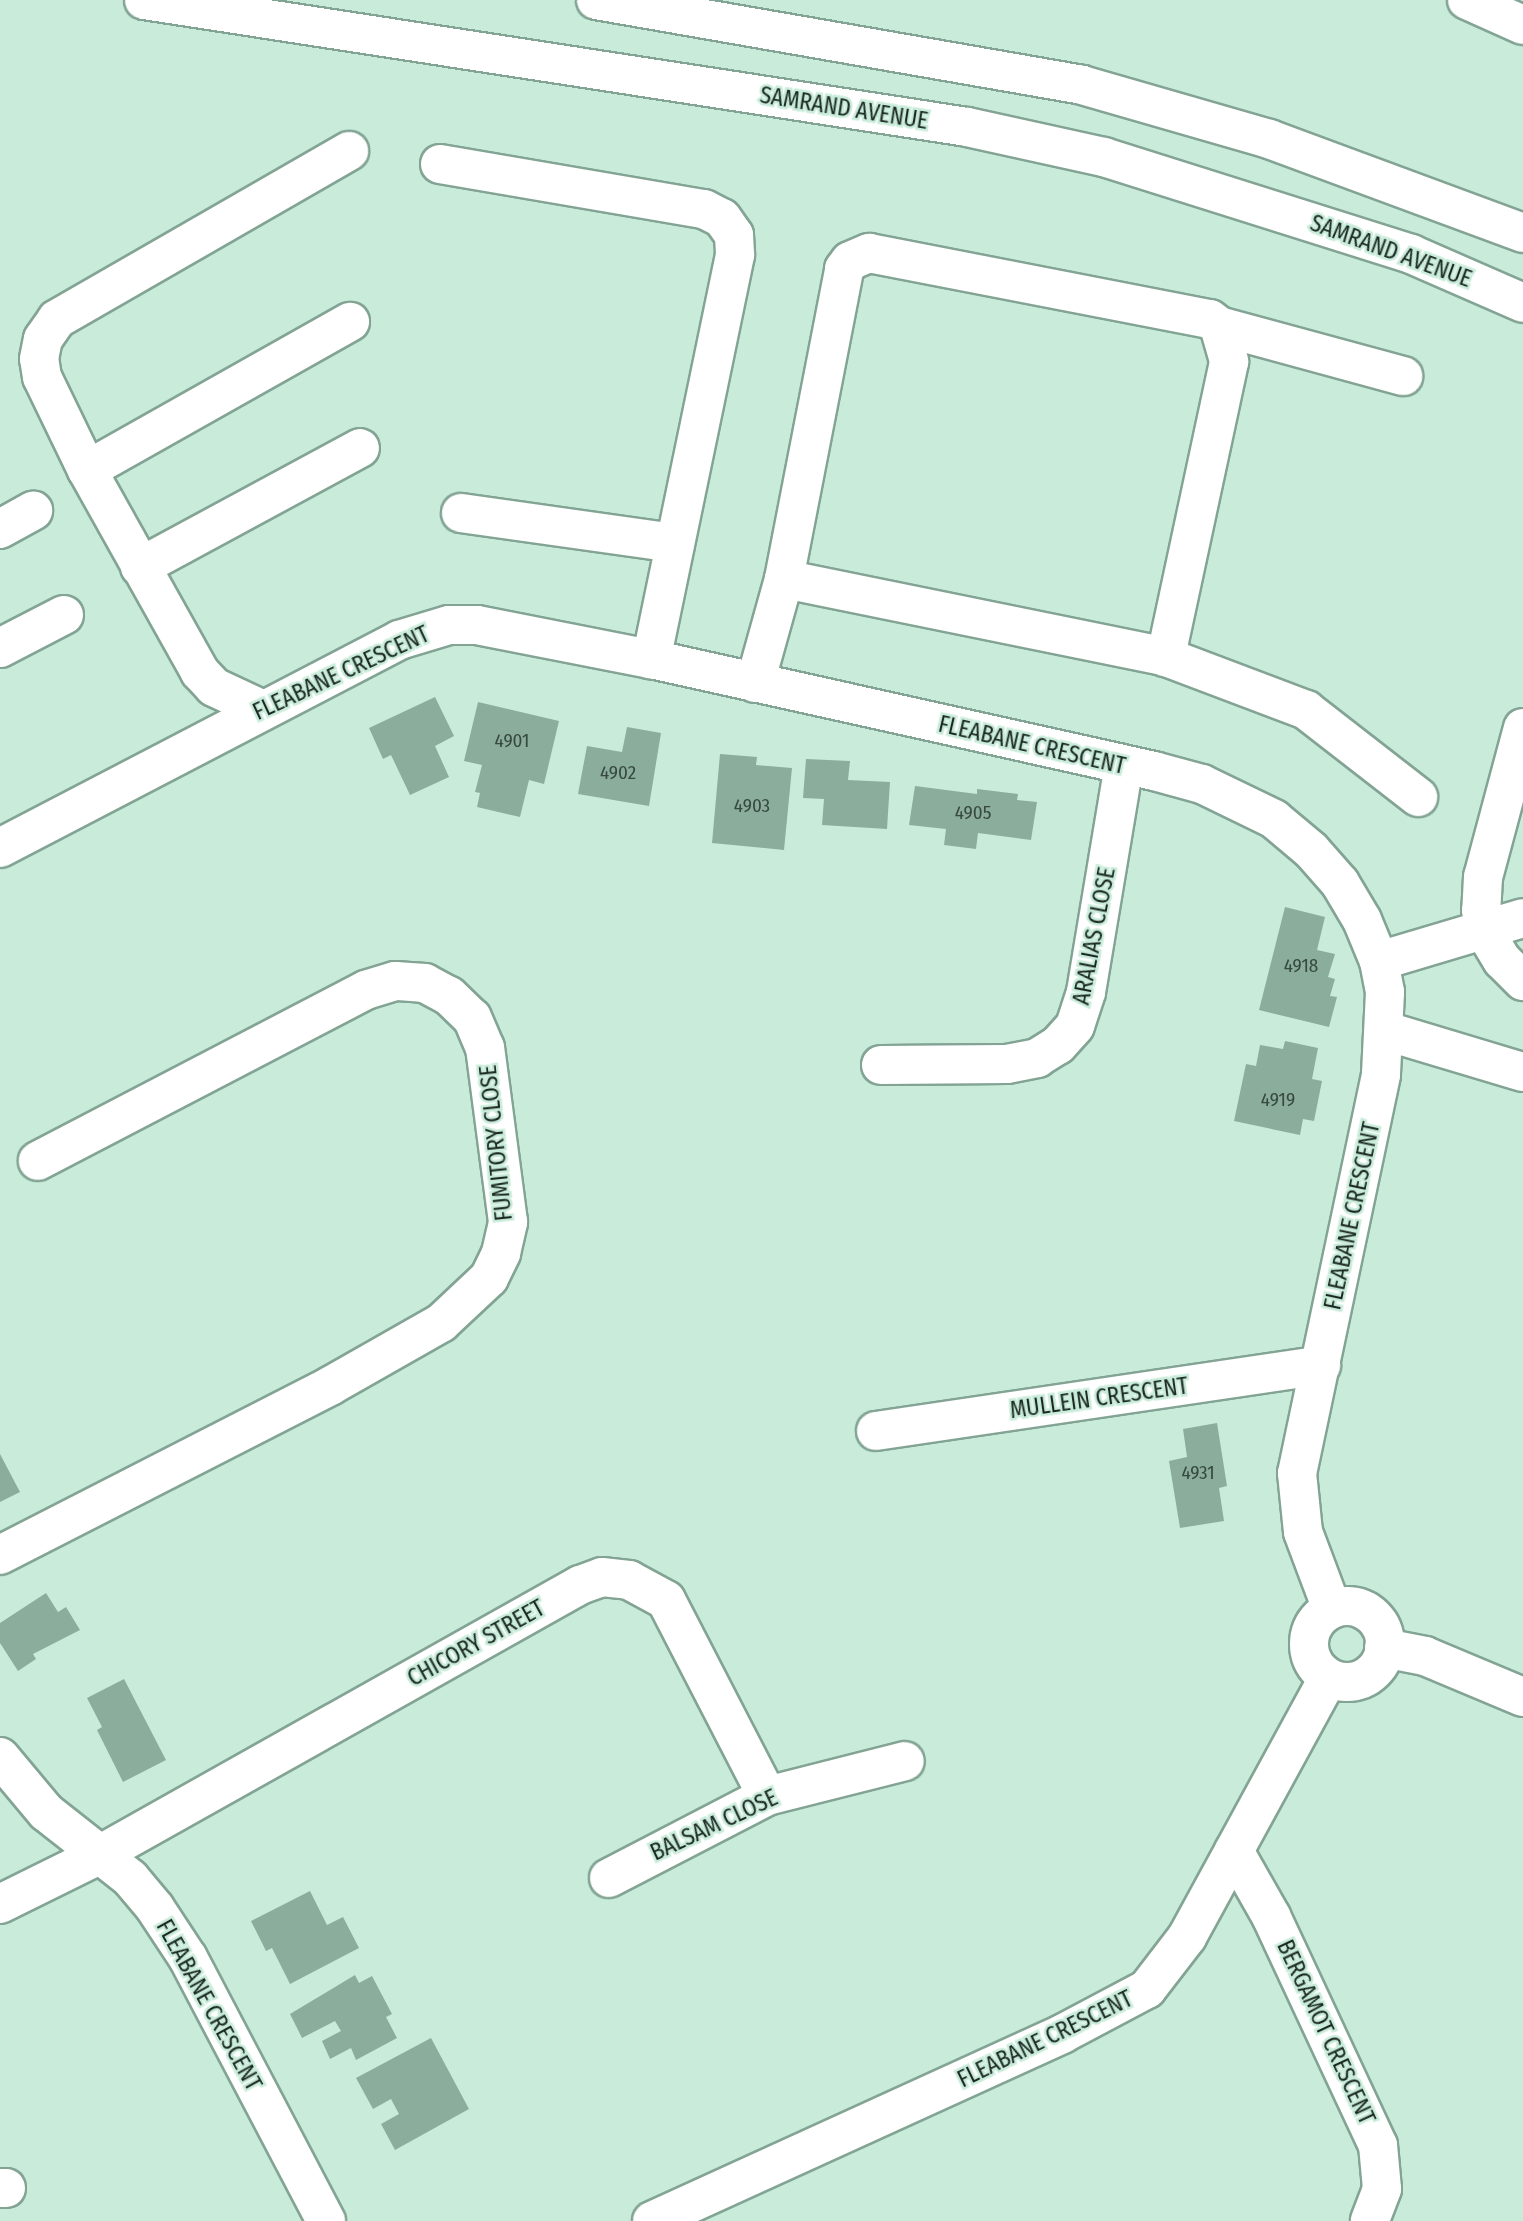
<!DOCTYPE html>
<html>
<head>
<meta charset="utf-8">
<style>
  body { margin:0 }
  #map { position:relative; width:1523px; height:2221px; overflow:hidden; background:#c9ecda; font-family:"Fira Sans Condensed",sans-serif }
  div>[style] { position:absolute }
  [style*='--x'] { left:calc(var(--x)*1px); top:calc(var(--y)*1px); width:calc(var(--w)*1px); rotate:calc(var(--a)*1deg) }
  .building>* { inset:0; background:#8bad9c }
  .roads { filter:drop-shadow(2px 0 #83a494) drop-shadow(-2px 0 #83a494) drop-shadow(0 2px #83a494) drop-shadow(0 -2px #83a494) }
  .minor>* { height:38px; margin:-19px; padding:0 19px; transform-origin:19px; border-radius:19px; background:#fff }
  .minor>.ring { margin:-19px; padding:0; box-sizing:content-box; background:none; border:38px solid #fff; border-radius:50% }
  span { translate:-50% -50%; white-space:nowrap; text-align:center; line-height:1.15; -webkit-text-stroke:5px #c9ecda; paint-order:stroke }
  .number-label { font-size:19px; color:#374940 }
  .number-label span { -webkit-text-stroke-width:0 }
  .street-label { font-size:23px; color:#1b2822 }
</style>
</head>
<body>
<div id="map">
  <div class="building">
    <div style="clip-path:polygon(435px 697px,454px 736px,435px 746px,449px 777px,410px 795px,391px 755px,383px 759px,369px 728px)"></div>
    <div style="clip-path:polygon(478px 702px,559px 721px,544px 784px,529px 780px,520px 817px,477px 807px,480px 793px,475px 792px,482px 765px,464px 761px)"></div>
    <div style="clip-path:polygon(627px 727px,661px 733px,649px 806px,578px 794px,587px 746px,622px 752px)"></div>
    <div style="clip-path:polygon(720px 754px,757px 757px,756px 765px,792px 768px,784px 850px,712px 843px)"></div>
    <div style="clip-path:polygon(806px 759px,850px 761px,848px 780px,890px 782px,887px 829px,822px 825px,824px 799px,803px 798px)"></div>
    <div style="clip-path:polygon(915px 786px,977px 794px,977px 789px,1018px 794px,1017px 800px,1037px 802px,1031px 840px,978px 833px,976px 849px,944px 845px,946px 829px,909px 825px)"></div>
    <div style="clip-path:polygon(1285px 907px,1325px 917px,1317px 950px,1335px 954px,1328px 977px,1335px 979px,1330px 996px,1337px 997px,1329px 1027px,1259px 1010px)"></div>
    <div style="clip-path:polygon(1285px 1041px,1318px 1048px,1312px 1079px,1322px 1081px,1314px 1121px,1303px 1119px,1300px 1135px,1234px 1121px,1246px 1064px,1256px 1066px,1260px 1045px,1283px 1049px)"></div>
    <div style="clip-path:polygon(1217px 1423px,1227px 1486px,1219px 1488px,1224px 1521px,1180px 1528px,1169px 1461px,1187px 1457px,1183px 1429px)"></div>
    <div style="clip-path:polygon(0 1454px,20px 1492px,0 1502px)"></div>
    <div style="clip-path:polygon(46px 1593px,58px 1612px,66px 1607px,80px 1630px,33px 1654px,36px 1659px,18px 1671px,0 1643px,0 1623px)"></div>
    <div style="clip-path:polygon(124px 1679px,166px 1760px,123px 1782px,97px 1730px,102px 1727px,87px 1698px)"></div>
    <div style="clip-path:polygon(310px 1891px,327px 1925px,343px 1917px,359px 1948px,290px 1984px,272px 1948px,266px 1951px,251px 1921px)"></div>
    <div style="clip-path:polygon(355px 1975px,359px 1983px,372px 1976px,392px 2014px,386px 2017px,397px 2038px,356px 2060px,351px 2048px,330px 2059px,322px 2041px,341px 2031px,335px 2021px,302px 2038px,290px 2014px)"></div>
    <div style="clip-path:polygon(431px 2038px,469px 2109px,395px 2150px,381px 2124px,399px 2114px,391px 2099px,373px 2109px,356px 2078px)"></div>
  </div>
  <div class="roads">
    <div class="minor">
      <div style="--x:144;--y:0;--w:833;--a:8.77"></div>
      <div style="--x:967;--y:127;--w:140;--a:12.4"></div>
      <div style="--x:1104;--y:157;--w:322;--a:17.5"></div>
      <div style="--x:1411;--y:254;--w:122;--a:23.6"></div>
      <div style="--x:596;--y:0;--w:493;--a:9.9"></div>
      <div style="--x:1082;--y:85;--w:195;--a:16.1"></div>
      <div style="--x:1269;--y:139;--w:271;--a:20.3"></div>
      <div style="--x:1467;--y:0;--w:61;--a:24.1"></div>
      <div style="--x:440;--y:164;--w:268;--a:9.7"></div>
      <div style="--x:704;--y:209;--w:20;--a:27"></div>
      <div style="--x:722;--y:218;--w:21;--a:55"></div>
      <div style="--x:734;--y:235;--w:20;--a:87"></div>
      <div style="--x:735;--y:255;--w:413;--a:101.7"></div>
      <div style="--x:1219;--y:326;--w:191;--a:15.2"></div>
      <div style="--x:87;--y:470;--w:302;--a:-29.4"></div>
      <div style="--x:461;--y:513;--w:216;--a:8"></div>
      <div style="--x:0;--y:529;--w:38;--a:-29"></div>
      <div style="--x:140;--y:567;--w:250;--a:-28.4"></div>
      <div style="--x:784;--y:579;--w:390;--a:11.5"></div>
      <div style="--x:1166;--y:657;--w:150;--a:20.7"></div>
      <div style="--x:1306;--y:710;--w:142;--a:37.8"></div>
      <div style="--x:0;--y:648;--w:72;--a:-27.3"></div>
      <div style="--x:755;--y:683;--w:108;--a:-74.4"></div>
      <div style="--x:784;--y:579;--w:316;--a:-79"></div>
      <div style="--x:844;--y:269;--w:10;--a:-53"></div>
      <div style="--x:850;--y:261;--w:21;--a:-23"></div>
      <div style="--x:869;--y:253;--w:347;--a:11"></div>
      <div style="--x:1210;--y:319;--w:11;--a:38"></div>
      <div style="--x:1219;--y:326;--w:37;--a:74"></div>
      <div style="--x:1229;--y:362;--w:302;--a:102.1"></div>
      <div style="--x:261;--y:709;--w:52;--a:-154.9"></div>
      <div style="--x:214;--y:687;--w:21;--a:-133"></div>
      <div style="--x:200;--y:672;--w:231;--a:-119.2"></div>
      <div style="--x:87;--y:470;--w:103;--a:-115.8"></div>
      <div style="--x:42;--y:377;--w:18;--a:-99"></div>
      <div style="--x:39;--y:359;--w:20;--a:-79"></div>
      <div style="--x:43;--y:339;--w:24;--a:-55"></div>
      <div style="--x:57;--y:319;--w:337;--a:-29.9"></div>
      <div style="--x:1523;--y:728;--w:154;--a:105"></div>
      <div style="--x:1483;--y:877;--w:33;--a:93"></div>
      <div style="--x:1481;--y:910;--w:22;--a:80"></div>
      <div style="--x:1485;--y:932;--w:33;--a:59"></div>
      <div style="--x:1502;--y:960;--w:30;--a:45"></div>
      <div style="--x:0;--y:848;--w:450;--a:-27.5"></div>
      <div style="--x:399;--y:640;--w:52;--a:-16.7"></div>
      <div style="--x:449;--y:625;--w:28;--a:0"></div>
      <div style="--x:477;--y:625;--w:177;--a:11.1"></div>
      <div style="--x:651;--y:659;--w:515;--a:12.55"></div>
      <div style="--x:1154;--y:771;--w:50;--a:15.2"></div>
      <div style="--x:1202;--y:784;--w:80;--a:25.9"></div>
      <div style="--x:1274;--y:819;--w:48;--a:40"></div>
      <div style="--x:1311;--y:850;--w:44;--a:48.7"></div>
      <div style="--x:1340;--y:883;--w:43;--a:59.3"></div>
      <div style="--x:1362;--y:920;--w:44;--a:67.5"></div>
      <div style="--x:1379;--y:961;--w:32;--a:79"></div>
      <div style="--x:1385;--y:992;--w:83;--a:92.8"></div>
      <div style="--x:1381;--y:1075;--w:407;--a:101.9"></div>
      <div style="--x:1297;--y:1473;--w:59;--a:84.2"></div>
      <div style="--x:1303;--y:1532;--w:82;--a:69.4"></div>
      <div style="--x:1379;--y:961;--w:150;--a:-16.6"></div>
      <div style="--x:1386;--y:1031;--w:143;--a:16.7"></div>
      <div style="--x:881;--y:1065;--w:126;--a:-0.5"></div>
      <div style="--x:1007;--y:1064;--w:31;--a:-11"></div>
      <div style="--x:1037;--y:1058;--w:25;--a:-32"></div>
      <div style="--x:1058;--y:1045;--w:25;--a:-48"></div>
      <div style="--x:1075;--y:1026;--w:36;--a:-72"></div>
      <div style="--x:1086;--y:992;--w:230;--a:-80.5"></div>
      <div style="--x:876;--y:1431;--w:450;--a:-8.4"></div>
      <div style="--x:0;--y:1555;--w:371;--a:-27.1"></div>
      <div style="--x:330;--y:1386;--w:128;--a:-29.6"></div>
      <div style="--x:441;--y:1323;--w:66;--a:-43.2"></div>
      <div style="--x:489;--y:1278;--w:28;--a:-64"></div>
      <div style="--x:501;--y:1253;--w:32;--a:-77"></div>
      <div style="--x:508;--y:1222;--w:176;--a:-97.5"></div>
      <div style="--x:485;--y:1048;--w:33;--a:-113"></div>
      <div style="--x:472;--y:1018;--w:32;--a:-136"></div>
      <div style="--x:449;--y:996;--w:27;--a:-152"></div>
      <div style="--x:425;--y:983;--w:30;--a:-176"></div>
      <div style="--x:395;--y:981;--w:30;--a:163"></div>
      <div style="--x:366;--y:990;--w:370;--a:152.5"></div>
      <div class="ring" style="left:1309px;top:1606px;width:38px;height:38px"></div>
      <div style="--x:1384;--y:1648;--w:42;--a:11"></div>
      <div style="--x:1425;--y:1656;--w:106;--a:22.7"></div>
      <div style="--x:0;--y:1757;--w:72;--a:50.1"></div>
      <div style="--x:46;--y:1812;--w:107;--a:38.2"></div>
      <div style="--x:130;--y:1878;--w:39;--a:50"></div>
      <div style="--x:155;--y:1908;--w:60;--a:56.6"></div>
      <div style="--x:188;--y:1958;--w:297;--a:62.3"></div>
      <div style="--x:1234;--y:1851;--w:75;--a:60.4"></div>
      <div style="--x:1271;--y:1916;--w:253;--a:65"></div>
      <div style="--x:1378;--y:2145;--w:44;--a:84.8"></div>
      <div style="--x:1382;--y:2189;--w:34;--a:111"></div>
      <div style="--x:609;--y:1878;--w:178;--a:-27.4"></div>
      <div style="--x:767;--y:1796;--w:142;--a:-14.2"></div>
      <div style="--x:0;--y:1904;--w:110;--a:-26.3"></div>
      <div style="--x:99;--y:1855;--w:552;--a:-29.31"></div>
      <div style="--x:580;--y:1585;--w:23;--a:-20"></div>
      <div style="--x:602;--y:1577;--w:27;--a:6"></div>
      <div style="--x:629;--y:1580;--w:42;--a:28.4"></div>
      <div style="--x:666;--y:1600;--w:220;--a:62.7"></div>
      <div style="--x:0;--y:2188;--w:6;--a:0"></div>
      <div style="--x:652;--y:2221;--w:451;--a:-24.5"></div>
      <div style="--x:1062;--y:2034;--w:96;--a:-27.9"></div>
      <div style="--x:1147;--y:1989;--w:66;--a:-52.4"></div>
      <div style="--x:1187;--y:1937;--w:295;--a:-61.4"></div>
    </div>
  </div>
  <div class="number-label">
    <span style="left:512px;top:741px">4901</span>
    <span style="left:618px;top:773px">4902</span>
    <span style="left:752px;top:806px">4903</span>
    <span style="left:973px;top:813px">4905</span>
    <span style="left:1301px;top:966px">4918</span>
    <span style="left:1278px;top:1100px">4919</span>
    <span style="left:1198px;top:1473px">4931</span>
  </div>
  <div class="street-label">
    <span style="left:844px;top:108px;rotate:9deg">SAMRAND AVENUE</span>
    <span style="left:1391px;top:251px;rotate:20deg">SAMRAND AVENUE</span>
    <span style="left:341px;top:673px;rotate:-25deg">FLEABANE CRESCENT</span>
    <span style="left:1032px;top:745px;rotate:13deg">FLEABANE CRESCENT</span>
    <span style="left:1094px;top:936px;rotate:-79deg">ARALIAS CLOSE</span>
    <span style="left:496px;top:1143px;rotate:-96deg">FUMITORY CLOSE</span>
    <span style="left:1352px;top:1216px;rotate:-78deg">FLEABANE CRESCENT</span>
    <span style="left:1099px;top:1398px;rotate:-8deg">MULLEIN CRESCENT</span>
    <span style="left:476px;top:1643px;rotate:-29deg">CHICORY STREET</span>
    <span style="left:714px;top:1825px;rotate:-25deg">BALSAM CLOSE</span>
    <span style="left:209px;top:2005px;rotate:61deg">FLEABANE CRESCENT</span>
    <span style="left:1326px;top:2032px;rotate:65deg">BERGAMOT CRESCENT</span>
    <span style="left:1045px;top:2039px;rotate:-26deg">FLEABANE CRESCENT</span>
  </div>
</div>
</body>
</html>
